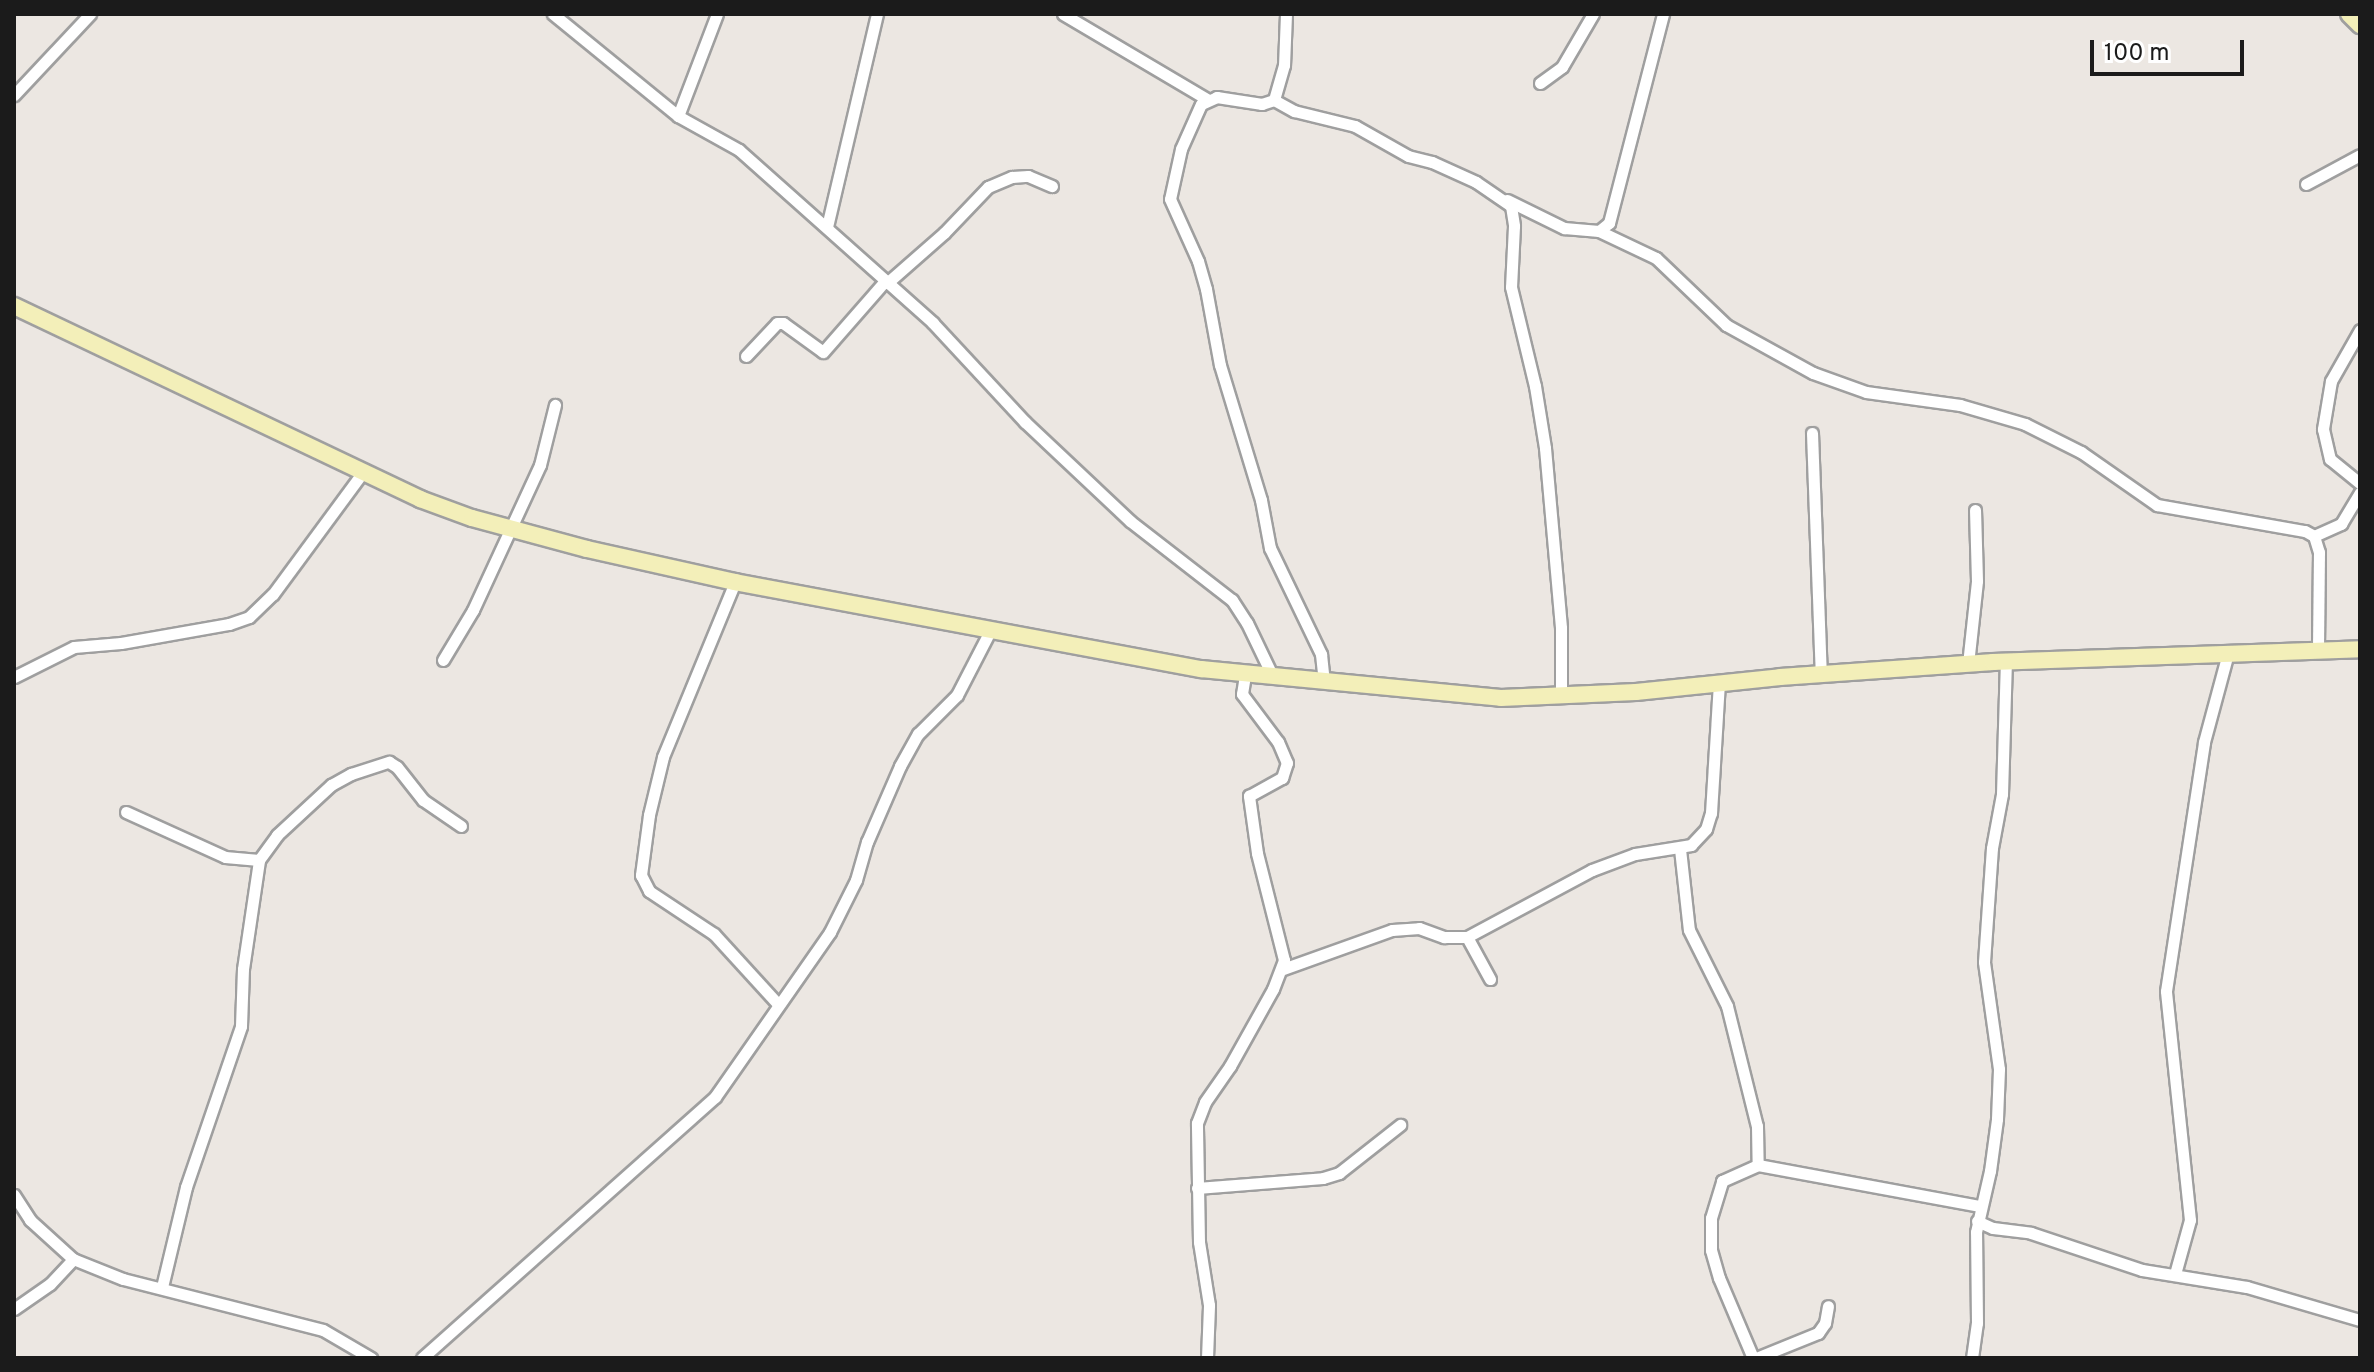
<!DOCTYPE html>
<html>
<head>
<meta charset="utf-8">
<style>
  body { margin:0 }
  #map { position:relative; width:2374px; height:1372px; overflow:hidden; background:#ece7e2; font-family:Overpass,sans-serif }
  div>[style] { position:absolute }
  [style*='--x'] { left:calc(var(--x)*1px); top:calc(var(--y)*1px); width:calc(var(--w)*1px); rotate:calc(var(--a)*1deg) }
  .roads { filter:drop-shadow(2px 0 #9f9f9f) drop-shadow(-2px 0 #9f9f9f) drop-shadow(0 2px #9f9f9f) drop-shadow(0 -2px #9f9f9f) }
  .street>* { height:11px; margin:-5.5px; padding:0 5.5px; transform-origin:5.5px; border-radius:5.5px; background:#fff }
  .secondary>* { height:16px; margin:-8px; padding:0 8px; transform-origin:8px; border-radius:8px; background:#f3efb9 }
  span { translate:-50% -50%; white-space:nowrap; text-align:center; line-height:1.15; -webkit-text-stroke:8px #fff; paint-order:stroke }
  .frame { position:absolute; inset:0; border:16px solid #1b1b1b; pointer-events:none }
  .scale { position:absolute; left:2090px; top:40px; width:154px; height:36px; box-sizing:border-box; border:4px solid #1b1b1b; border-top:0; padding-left:10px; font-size:24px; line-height:28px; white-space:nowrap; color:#1b1b1b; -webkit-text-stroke:6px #fff; paint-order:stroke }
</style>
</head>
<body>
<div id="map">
  <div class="roads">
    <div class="street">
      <div style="--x:553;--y:14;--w:161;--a:39.2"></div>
      <div style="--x:678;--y:116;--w:70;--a:29.1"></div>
      <div style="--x:739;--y:150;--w:260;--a:41.7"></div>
      <div style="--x:933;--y:323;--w:135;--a:47.1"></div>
      <div style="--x:1025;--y:422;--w:144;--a:43.3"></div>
      <div style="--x:1130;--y:521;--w:129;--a:37.8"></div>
      <div style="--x:1232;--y:600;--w:27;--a:57"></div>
      <div style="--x:1247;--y:623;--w:60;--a:64.3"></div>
      <div style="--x:1063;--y:14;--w:167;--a:30.6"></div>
      <div style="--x:1286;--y:14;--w:51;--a:92.2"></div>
      <div style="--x:1284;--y:65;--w:36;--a:106"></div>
      <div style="--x:1274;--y:100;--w:13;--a:162"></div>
      <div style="--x:1262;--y:104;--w:46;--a:-171.2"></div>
      <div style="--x:1217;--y:97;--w:17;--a:156"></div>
      <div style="--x:1201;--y:104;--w:49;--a:114"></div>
      <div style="--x:1181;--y:149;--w:51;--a:102.4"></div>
      <div style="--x:1170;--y:199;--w:68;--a:65.7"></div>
      <div style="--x:1198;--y:261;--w:29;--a:74"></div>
      <div style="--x:1206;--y:289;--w:77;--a:79.6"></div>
      <div style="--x:1220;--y:365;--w:141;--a:73.1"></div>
      <div style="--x:1261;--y:500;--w:49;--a:79.4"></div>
      <div style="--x:1270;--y:548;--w:118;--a:64.3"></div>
      <div style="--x:1321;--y:654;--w:27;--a:84"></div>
      <div style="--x:1540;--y:83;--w:27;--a:-36"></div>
      <div style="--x:1562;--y:67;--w:61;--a:-59.7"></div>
      <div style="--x:14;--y:95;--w:111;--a:-46.8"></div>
      <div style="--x:1274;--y:100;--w:23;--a:29"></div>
      <div style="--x:1294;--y:111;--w:63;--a:13.8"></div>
      <div style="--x:1355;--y:126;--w:61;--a:29.5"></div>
      <div style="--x:1408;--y:156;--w:25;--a:14"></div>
      <div style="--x:1432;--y:162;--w:48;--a:24.4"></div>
      <div style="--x:1476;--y:182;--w:42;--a:34.4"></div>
      <div style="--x:1511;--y:206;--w:20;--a:81"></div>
      <div style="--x:1514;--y:226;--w:61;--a:92.8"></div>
      <div style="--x:1511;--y:287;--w:102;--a:76.4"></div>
      <div style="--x:1535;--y:386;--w:63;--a:80.8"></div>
      <div style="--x:1545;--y:448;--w:181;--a:84.9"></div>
      <div style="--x:1561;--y:628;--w:67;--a:90"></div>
      <div style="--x:678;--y:116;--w:109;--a:-69.1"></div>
      <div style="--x:2306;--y:184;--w:61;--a:-28.2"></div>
      <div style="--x:1507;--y:200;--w:64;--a:26.2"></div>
      <div style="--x:1564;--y:228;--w:35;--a:5"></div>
      <div style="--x:1599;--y:231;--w:13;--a:-39"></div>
      <div style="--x:1609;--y:223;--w:216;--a:-75.5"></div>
      <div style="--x:827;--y:227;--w:219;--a:-76.8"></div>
      <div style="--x:1599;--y:231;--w:63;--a:25.3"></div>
      <div style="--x:1656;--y:258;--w:97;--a:43.7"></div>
      <div style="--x:1726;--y:325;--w:99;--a:28.9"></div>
      <div style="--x:1813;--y:373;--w:56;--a:19.7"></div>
      <div style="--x:1866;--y:392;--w:95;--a:7.9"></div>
      <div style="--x:1960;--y:405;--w:68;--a:16.3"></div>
      <div style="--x:2025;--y:424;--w:63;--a:26.6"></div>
      <div style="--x:2081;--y:452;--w:93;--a:34.9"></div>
      <div style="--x:2157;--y:505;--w:150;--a:10"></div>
      <div style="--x:2305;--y:531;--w:10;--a:29"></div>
      <div style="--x:2314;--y:536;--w:17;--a:73"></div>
      <div style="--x:2319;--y:552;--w:98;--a:90.6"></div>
      <div style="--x:887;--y:283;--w:76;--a:-41.3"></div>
      <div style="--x:944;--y:233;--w:64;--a:-46.3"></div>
      <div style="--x:988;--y:187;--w:26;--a:-23"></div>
      <div style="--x:1012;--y:177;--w:16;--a:-4"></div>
      <div style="--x:1028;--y:176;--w:26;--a:23"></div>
      <div style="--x:2360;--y:330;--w:59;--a:119.6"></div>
      <div style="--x:2331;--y:381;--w:49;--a:99.5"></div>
      <div style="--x:2323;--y:429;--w:31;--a:77"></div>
      <div style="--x:2330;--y:459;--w:38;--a:39"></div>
      <div style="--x:746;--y:356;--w:45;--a:-46.8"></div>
      <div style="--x:777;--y:323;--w:6;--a:0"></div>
      <div style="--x:783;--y:323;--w:49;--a:35.9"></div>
      <div style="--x:823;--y:352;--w:94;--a:-48.9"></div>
      <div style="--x:1812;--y:433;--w:241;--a:87.9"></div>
      <div style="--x:2314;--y:536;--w:30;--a:-24"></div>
      <div style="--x:2341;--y:524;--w:37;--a:-59"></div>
      <div style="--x:735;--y:582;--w:189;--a:112.4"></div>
      <div style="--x:663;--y:757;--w:60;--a:103.6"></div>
      <div style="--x:649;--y:815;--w:61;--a:97.6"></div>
      <div style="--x:641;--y:875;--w:18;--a:63"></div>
      <div style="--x:649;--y:891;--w:78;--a:33.5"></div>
      <div style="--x:714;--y:934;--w:95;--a:47.6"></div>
      <div style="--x:443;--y:660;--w:58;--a:-59"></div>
      <div style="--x:473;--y:610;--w:160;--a:-65.2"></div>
      <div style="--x:540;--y:465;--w:62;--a:-76"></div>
      <div style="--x:1968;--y:664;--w:83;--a:-83.8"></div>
      <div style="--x:1977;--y:581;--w:71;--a:-91.6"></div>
      <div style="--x:14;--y:677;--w:67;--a:-26.6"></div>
      <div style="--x:74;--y:647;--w:47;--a:-4.9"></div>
      <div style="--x:121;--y:643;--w:110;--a:-10"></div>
      <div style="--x:229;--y:624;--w:21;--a:-19"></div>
      <div style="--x:249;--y:617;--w:33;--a:-44"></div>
      <div style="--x:273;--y:594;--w:152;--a:-53.6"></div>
      <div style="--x:126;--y:812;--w:109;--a:24.4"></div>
      <div style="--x:225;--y:857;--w:34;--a:5"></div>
      <div style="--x:1680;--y:849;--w:81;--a:83.7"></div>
      <div style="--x:1689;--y:930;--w:85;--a:63.4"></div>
      <div style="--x:1727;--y:1006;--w:124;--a:76"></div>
      <div style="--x:1757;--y:1126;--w:39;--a:89"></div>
      <div style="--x:1467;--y:937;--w:48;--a:61.3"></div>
      <div style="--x:1283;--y:969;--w:116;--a:-19.7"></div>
      <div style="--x:1392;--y:930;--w:27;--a:-4"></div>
      <div style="--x:1419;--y:928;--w:27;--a:20"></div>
      <div style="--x:1444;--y:937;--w:23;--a:0"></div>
      <div style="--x:1467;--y:937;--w:142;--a:-28.2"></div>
      <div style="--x:1592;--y:870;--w:46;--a:-20.4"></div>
      <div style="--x:1635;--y:854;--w:57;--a:-9.1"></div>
      <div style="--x:1691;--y:845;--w:22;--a:-47"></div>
      <div style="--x:1706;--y:829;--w:17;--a:-73"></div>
      <div style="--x:1711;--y:813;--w:130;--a:-86.5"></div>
      <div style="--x:1197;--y:1188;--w:126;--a:-4.5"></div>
      <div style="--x:1323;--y:1178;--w:17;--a:-17"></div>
      <div style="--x:1339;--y:1173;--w:78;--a:-38.2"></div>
      <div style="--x:14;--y:1195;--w:30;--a:57"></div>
      <div style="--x:30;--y:1220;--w:58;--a:42.2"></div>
      <div style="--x:73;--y:1259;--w:54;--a:21.8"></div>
      <div style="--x:123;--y:1279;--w:206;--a:14.3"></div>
      <div style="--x:323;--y:1330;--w:56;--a:30.3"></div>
      <div style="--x:1977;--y:1221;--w:17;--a:24"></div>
      <div style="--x:1993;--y:1228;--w:38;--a:7"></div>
      <div style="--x:2031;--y:1233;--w:117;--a:18.4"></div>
      <div style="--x:2142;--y:1270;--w:106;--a:9.2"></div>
      <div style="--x:2247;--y:1287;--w:118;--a:16.3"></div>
      <div style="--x:2175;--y:1274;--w:56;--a:-74.5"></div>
      <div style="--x:2190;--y:1220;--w:230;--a:-96"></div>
      <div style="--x:2166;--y:991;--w:252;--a:-81.3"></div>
      <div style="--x:2204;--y:742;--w:92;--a:-74.9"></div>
      <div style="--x:162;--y:1287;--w:103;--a:-76.5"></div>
      <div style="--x:186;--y:1187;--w:170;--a:-71.1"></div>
      <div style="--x:241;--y:1026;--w:57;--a:-88"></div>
      <div style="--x:243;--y:969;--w:110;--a:-81.6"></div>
      <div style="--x:259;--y:860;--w:31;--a:-54"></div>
      <div style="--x:277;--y:835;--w:74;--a:-42.8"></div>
      <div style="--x:331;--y:785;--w:23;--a:-29"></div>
      <div style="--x:351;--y:774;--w:40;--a:-18"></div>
      <div style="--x:389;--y:762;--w:9;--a:32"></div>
      <div style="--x:397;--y:767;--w:42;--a:51.8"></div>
      <div style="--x:423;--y:800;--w:46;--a:34.4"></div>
      <div style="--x:14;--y:1309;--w:44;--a:-34.8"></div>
      <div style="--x:50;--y:1284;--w:34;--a:-47"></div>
      <div style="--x:422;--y:1358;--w:392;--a:-41.7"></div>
      <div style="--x:715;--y:1097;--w:201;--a:-55.1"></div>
      <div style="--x:830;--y:932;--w:58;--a:-63.4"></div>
      <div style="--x:856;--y:880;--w:40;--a:-74"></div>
      <div style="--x:867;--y:842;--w:83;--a:-66.5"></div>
      <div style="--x:900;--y:766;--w:37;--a:-61"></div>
      <div style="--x:918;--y:734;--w:55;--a:-45"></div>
      <div style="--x:957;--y:695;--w:72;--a:-62.7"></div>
      <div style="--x:1207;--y:1358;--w:53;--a:-87.8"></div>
      <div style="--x:1209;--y:1305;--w:64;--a:-99"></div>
      <div style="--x:1199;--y:1242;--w:119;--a:-91"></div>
      <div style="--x:1197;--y:1123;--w:22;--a:-69"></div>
      <div style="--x:1205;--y:1102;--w:44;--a:-55.2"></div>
      <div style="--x:1230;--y:1066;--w:88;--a:-60.8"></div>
      <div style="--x:1273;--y:989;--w:31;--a:-69"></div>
      <div style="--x:1284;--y:960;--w:110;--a:-104.2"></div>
      <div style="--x:1257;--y:853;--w:58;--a:-98"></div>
      <div style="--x:1249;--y:796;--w:38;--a:-29"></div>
      <div style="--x:1282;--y:778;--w:16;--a:-72"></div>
      <div style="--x:1287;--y:763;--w:23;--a:-113"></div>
      <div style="--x:1278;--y:742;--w:60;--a:-126.9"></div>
      <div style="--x:1242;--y:694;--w:20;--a:-81"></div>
      <div style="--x:1753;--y:1358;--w:87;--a:-113"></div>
      <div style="--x:1719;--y:1278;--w:29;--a:-106"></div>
      <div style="--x:1711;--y:1250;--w:32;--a:-90"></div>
      <div style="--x:1711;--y:1218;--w:39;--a:-73"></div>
      <div style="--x:1722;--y:1181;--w:39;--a:-24"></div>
      <div style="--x:1758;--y:1165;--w:226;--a:10.5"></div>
      <div style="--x:1756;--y:1358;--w:67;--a:-22"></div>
      <div style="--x:1818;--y:1333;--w:12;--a:-55"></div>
      <div style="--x:1825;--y:1323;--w:17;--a:-80"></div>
      <div style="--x:1972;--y:1358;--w:35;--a:-82"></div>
      <div style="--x:1977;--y:1323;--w:91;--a:-90.6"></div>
      <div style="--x:1976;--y:1232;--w:63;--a:-77.1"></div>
      <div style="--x:1990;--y:1171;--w:52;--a:-82.3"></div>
      <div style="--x:1997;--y:1119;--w:50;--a:-87.7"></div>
      <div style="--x:1999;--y:1069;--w:108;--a:-98"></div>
      <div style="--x:1984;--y:962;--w:114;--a:-86"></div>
      <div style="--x:1992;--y:848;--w:55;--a:-79.5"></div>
      <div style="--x:2002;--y:794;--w:133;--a:-88.3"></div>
    </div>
    <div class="secondary">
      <div style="--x:2349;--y:14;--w:16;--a:45"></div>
      <div style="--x:14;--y:306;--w:450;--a:25.4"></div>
      <div style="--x:420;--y:499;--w:55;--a:20.1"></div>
      <div style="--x:472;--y:518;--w:119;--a:15.1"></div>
      <div style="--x:587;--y:549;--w:152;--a:12.6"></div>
      <div style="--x:735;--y:582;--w:474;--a:10.6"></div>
      <div style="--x:1201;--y:669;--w:301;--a:5.5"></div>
      <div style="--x:1501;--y:698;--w:135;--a:-2.5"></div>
      <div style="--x:1636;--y:692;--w:145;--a:-5.9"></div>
      <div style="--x:1780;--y:677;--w:214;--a:-4"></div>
      <div style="--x:1993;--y:662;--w:367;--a:-2"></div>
    </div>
  </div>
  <div class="frame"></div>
  <div class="scale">100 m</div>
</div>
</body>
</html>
